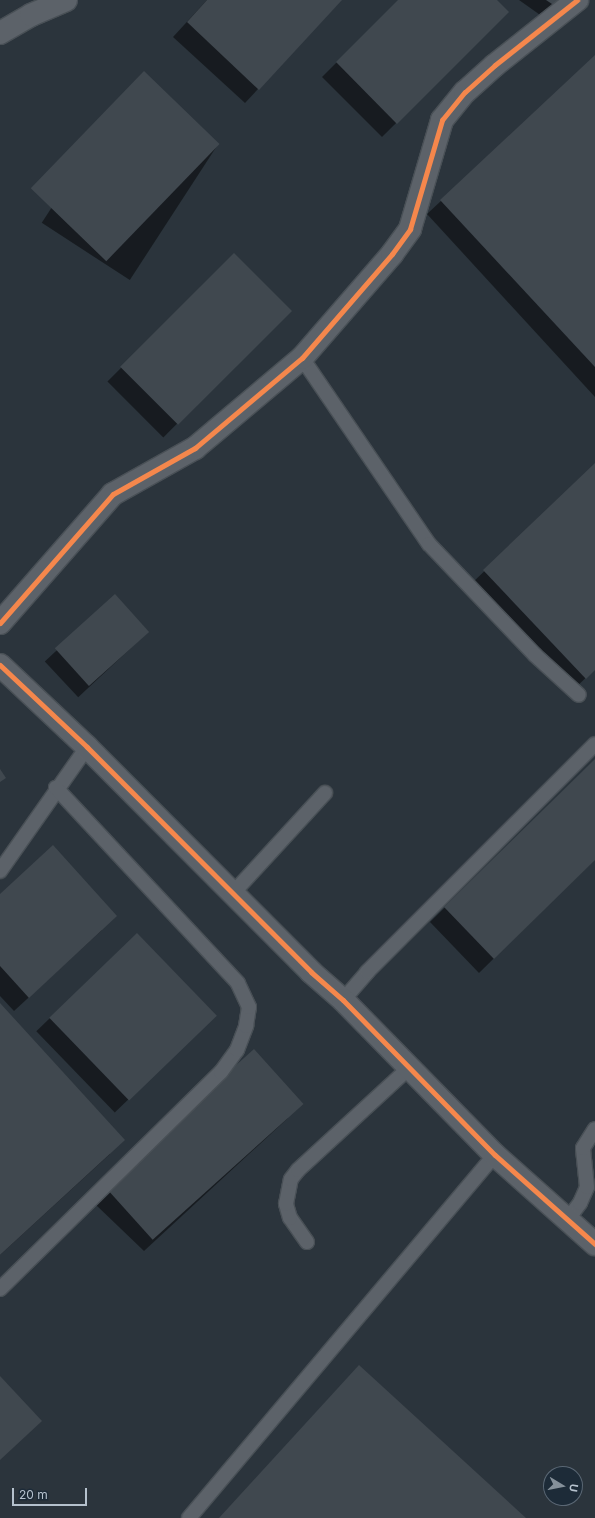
<!DOCTYPE html>
<html>
<head>
<meta charset="utf-8">
<style>
  body { margin:0 }
  #map { position:relative; width:595px; height:1518px; overflow:hidden; background:#2b343c; font-family:Inter,sans-serif }
  div>[style] { position:absolute }
  [style*='--x'] { left:calc(var(--x)*1px); top:calc(var(--y)*1px); width:calc(var(--w)*1px); rotate:calc(var(--a)*1deg) }
  .shadow>* { inset:0; background:#0007; transform-origin:0 0 }
  .building>* { inset:0; background:#40484f; transform-origin:0 0 }
  .roads { filter:drop-shadow(1px 0 #495056) drop-shadow(-1px 0 #495056) drop-shadow(0 1px #495056) drop-shadow(0 -1px #495056) }
  .service>* { height:14px; margin:-7px; padding:0 7px; transform-origin:7px; border-radius:7px; background:#5c6269 }
  .minor>* { height:22px; margin:-11px; padding:0 11px; transform-origin:11px; border-radius:11px; background:#5c6269 }
  .cycleway>* { height:5px; margin:-2.5px; padding:0 2.5px; transform-origin:2.5px; border-radius:2.5px; background:#f5874c }
  span { translate:-50% -50%; white-space:nowrap; text-align:center; line-height:1.15; -webkit-text-stroke:3.5px #1d2b38; paint-order:stroke }
  .north { position:absolute; left:543px; top:1466px; width:40px; height:40px; box-sizing:border-box; background:#1d2b38; border:1px solid #5a6774; border-radius:50%; rotate:100deg; font-size:11px; font-weight:700; line-height:16px; text-align:center; color:#b5c1cd }
  .north::after { content:''; display:block; margin:auto; width:14px; height:18px; background:#85909a; clip-path:polygon(50% 0,100% 100%,50% 72%,0 100%) }
  .scale { position:absolute; left:12px; top:1488px; width:75px; height:18px; box-sizing:border-box; border:2px solid #b5c1cd; border-top:0; padding-left:5px; font-size:12px; line-height:14px; white-space:nowrap; color:#b5c1cd; -webkit-text-stroke:3px #1d2b38; paint-order:stroke }
</style>
</head>
<body>
<div id="map">
  <div class="shadow">
    <div style="clip-path:polygon(207px 0,341px 0,245px 103px,173px 37px)"></div>
    <div style="clip-path:polygon(399px 0,496px 0,508px 12px,382px 137px,322px 77px)"></div>
    <div style="clip-path:polygon(519px 0,558px 0,543px 17px)"></div>
    <div style="clip-path:polygon(595px 57px,595px 397px,427px 214px)"></div>
    <div style="left:130px;top:87px;width:105px;height:162px;rotate:33deg"></div>
    <div style="left:234px;top:255px;width:79px;height:179px;rotate:45deg"></div>
    <div style="clip-path:polygon(595px 465px,595px 669px,571px 692px,470px 585px)"></div>
    <div style="left:115px;top:596px;width:49px;height:96px;rotate:47deg"></div>
    <div style="clip-path:polygon(595px 760px,595px 859px,479px 973px,430px 922px)"></div>
    <div style="clip-path:polygon(0 895px,102px 930px,14px 1011px,0 996px)"></div>
    <div style="left:137px;top:934px;width:113px;height:140px;rotate:46deg"></div>
    <div style="clip-path:polygon(0 1004px,110px 1154px,0 1255px)"></div>
    <div style="clip-path:polygon(288px 1118px,144px 1251px,95px 1204px,109px 1190px)"></div>
  </div>
  <div class="building">
    <div style="clip-path:polygon(207px 0,342px 0,259px 90px,187px 22px)"></div>
    <div style="clip-path:polygon(398px 0,497px 0,509px 12px,397px 124px,336px 62px)"></div>
    <div style="clip-path:polygon(546px 0,560px 0,555px 6px)"></div>
    <div style="clip-path:polygon(595px 55px,595px 367px,440px 200px)"></div>
    <div style="left:144px;top:71px;width:105px;height:163px;rotate:44deg"></div>
    <div style="left:234px;top:253px;width:82px;height:161px;rotate:45deg"></div>
    <div style="clip-path:polygon(595px 463px,595px 670px,586px 679px,483px 570px)"></div>
    <div style="left:115px;top:594px;width:51px;height:81px;rotate:48deg"></div>
    <div style="clip-path:polygon(595px 759px,595px 860px,494px 959px,444px 907px)"></div>
    <div style="clip-path:polygon(0 769px,6px 778px,0 782px)"></div>
    <div style="clip-path:polygon(53px 845px,117px 916px,29px 998px,0 966px,0 894px)"></div>
    <div style="left:137px;top:933px;width:115px;height:122px;rotate:46deg"></div>
    <div style="clip-path:polygon(0 1003px,125px 1140px,0 1255px)"></div>
    <div style="left:254px;top:1049px;width:74px;height:203px;rotate:48deg"></div>
    <div style="clip-path:polygon(359px 1365px,526px 1518px,219px 1518px)"></div>
    <div style="clip-path:polygon(0 1376px,42px 1421px,0 1460px)"></div>
  </div>
  <div class="roads">
    <div class="service">
      <div style="--x:302;--y:358;--w:225;--a:55.7"></div>
      <div style="--x:429;--y:544;--w:153;--a:46.3"></div>
      <div style="--x:535;--y:655;--w:59;--a:42.3"></div>
      <div style="--x:0;--y:871;--w:151;--a:-54.9"></div>
      <div style="--x:233;--y:893;--w:136;--a:-47.4"></div>
      <div style="--x:343;--y:1000;--w:37;--a:-49"></div>
      <div style="--x:367;--y:972;--w:322;--a:-45"></div>
      <div style="--x:568;--y:1219;--w:20;--a:-53"></div>
      <div style="--x:580;--y:1203;--w:17;--a:-66"></div>
      <div style="--x:587;--y:1187;--w:39;--a:-96"></div>
      <div style="--x:583;--y:1148;--w:22;--a:-58"></div>
      <div style="--x:307;--y:1242;--w:29;--a:-125"></div>
      <div style="--x:290;--y:1218;--w:15;--a:-106"></div>
      <div style="--x:286;--y:1204;--w:25;--a:-79"></div>
      <div style="--x:291;--y:1179;--w:11;--a:-52"></div>
      <div style="--x:298;--y:1170;--w:152;--a:-42.6"></div>
      <div style="--x:0;--y:1289;--w:310;--a:-44.5"></div>
      <div style="--x:221;--y:1072;--w:27;--a:-54"></div>
      <div style="--x:237;--y:1050;--w:26;--a:-69"></div>
      <div style="--x:246;--y:1026;--w:19;--a:-81"></div>
      <div style="--x:249;--y:1007;--w:26;--a:-115"></div>
      <div style="--x:238;--y:983;--w:267;--a:-133"></div>
      <div style="--x:189;--y:1518;--w:475;--a:-49.9"></div>
    </div>
    <div class="minor">
      <div style="--x:0;--y:33;--w:36;--a:-30"></div>
      <div style="--x:31;--y:15;--w:38;--a:-23"></div>
      <div style="--x:0;--y:623;--w:171;--a:-48.8"></div>
      <div style="--x:113;--y:494;--w:94;--a:-29.3"></div>
      <div style="--x:195;--y:448;--w:140;--a:-40.1"></div>
      <div style="--x:302;--y:358;--w:138;--a:-49.1"></div>
      <div style="--x:392;--y:254;--w:31;--a:-54"></div>
      <div style="--x:410;--y:229;--w:114;--a:-73.6"></div>
      <div style="--x:442;--y:120;--w:36;--a:-51"></div>
      <div style="--x:465;--y:92;--w:40;--a:-42"></div>
      <div style="--x:495;--y:65;--w:105;--a:-38.4"></div>
      <div style="--x:0;--y:665;--w:120;--a:43.3"></div>
      <div style="--x:87;--y:747;--w:317;--a:45.1"></div>
      <div style="--x:311;--y:972;--w:43;--a:41.2"></div>
      <div style="--x:343;--y:1000;--w:217;--a:45.6"></div>
      <div style="--x:495;--y:1155;--w:134;--a:41.7"></div>
    </div>
  </div>
  <div class="cycleway">
    <div style="--x:0;--y:623;--w:171;--a:-48.8"></div>
    <div style="--x:113;--y:494;--w:94;--a:-29.3"></div>
    <div style="--x:195;--y:448;--w:140;--a:-40.1"></div>
    <div style="--x:302;--y:358;--w:138;--a:-49.1"></div>
    <div style="--x:392;--y:254;--w:31;--a:-54"></div>
    <div style="--x:410;--y:229;--w:114;--a:-73.6"></div>
    <div style="--x:442;--y:120;--w:36;--a:-51"></div>
    <div style="--x:465;--y:92;--w:40;--a:-42"></div>
    <div style="--x:495;--y:65;--w:105;--a:-38.4"></div>
    <div style="--x:0;--y:665;--w:120;--a:43.3"></div>
    <div style="--x:87;--y:747;--w:317;--a:45.1"></div>
    <div style="--x:311;--y:972;--w:43;--a:41.2"></div>
    <div style="--x:343;--y:1000;--w:217;--a:45.6"></div>
    <div style="--x:495;--y:1155;--w:134;--a:41.7"></div>
  </div>
  <div class="north">U</div>
  <div class="scale">20 m</div>
</div>
</body>
</html>
